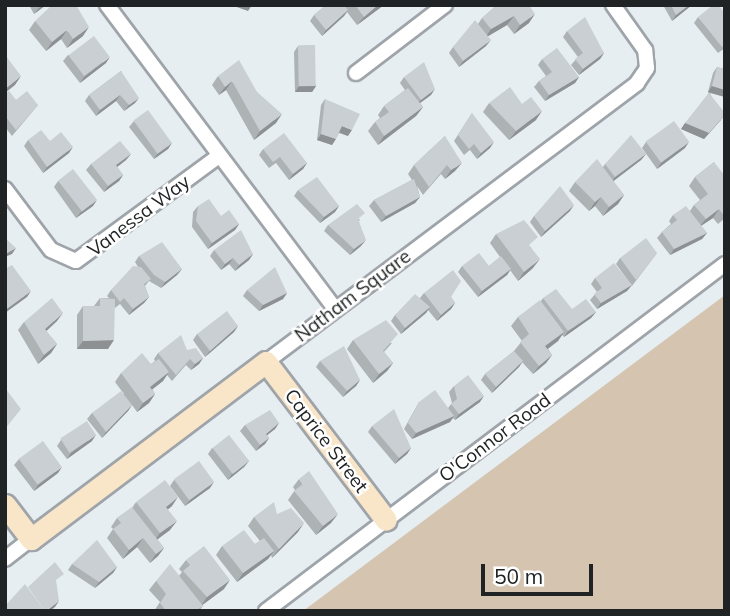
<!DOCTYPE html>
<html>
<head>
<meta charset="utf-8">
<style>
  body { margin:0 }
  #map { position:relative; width:730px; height:616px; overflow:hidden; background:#e7eef2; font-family:Mulish,sans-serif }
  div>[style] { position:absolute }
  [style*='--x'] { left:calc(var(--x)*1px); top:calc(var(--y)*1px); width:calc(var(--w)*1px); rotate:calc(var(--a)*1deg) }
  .green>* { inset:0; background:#d5c5b0 }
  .roads { filter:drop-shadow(2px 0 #9ea4a9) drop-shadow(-2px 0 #9ea4a9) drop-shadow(0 2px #9ea4a9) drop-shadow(0 -2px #9ea4a9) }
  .street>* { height:14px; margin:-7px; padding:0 7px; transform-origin:7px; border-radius:7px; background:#fff }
  .secondary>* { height:21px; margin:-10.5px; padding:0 10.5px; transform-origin:10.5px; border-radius:10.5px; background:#f9e6c8 }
  .wall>* { inset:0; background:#adb2b5 }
  .shaded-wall>* { inset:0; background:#8d9194 }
  .building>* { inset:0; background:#c9cfd3; transform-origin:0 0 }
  span { translate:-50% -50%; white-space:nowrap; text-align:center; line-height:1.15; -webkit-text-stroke:5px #fff; paint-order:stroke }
  .street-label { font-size:19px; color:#202324 }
  .frame { position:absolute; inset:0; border:7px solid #202324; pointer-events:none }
  .scale { position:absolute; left:481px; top:564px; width:112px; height:32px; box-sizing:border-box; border:4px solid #202324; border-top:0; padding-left:9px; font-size:21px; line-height:24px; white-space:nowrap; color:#202324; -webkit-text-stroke:5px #fff; paint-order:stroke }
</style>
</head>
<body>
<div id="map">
  <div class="green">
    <div style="clip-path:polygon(725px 295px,725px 611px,303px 611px)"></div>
  </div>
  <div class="roads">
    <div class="street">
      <div style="--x:107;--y:5;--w:380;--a:53.1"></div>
      <div style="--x:356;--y:73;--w:112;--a:-37.4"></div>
      <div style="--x:5;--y:189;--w:76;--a:53"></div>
      <div style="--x:51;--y:250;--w:27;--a:24"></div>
      <div style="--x:76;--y:261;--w:177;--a:-36.3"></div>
      <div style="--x:266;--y:362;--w:464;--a:-36.9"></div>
      <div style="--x:637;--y:83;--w:18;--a:-56"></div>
      <div style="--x:647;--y:68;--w:18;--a:-96"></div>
      <div style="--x:645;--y:50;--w:55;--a:-125.4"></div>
      <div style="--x:5;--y:559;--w:33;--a:-38"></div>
      <div style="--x:266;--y:611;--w:575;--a:-37.09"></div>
    </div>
    <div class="secondary">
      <div style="--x:5;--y:505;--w:43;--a:52.6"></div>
      <div style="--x:31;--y:539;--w:294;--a:-37"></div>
      <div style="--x:266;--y:362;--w:198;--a:52.8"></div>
    </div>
  </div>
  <div class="wall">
    <div style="clip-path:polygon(29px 5px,46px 5px,34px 14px)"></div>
    <div style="clip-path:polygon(326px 5px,384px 5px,357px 25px,347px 12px,344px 16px,322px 36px,310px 21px,314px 15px)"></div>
    <div style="clip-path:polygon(497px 5px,531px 5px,530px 6px,529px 23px,514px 34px,507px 25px,488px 36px,486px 46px,459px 67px,449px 53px,453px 47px,478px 24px,482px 18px)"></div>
    <div style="clip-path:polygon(663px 5px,692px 5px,672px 21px)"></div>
    <div style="clip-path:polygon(698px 17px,725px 48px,718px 53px,694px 23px)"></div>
    <div style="clip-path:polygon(35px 21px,83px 36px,67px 48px,61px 39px,46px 51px,29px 30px)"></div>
    <div style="clip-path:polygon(567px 31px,604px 53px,600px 59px,579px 75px,571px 65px,578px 57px,563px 37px)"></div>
    <div style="clip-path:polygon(298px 46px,316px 86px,312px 92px,295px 92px,294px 52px)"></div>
    <div style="clip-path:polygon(68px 55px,106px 63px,80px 83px,63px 61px)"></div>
    <div style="clip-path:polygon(542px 59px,579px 77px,575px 83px,545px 101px,534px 87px,539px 81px,546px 76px,538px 65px)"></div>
    <div style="clip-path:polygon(717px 67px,725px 69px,725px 97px,710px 93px,721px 120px,704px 139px,681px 129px,709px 93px,708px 92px,713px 73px)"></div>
    <div style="clip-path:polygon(121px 71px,135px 103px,124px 111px,116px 101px,96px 116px,85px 101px,89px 95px)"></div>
    <div style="clip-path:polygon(218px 76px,257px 92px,276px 123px,254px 140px,226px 90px,219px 95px,212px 85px)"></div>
    <div style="clip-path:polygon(404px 77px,431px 95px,420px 103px,423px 107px,416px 116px,378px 145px,368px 131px,375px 122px,380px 118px,378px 115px,384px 106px,405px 90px,400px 83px)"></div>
    <div style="clip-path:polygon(5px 94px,16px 100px,38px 105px,12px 136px,5px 127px)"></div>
    <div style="clip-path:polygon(325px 99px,348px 136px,339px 133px,332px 145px,317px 140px,321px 105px)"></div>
    <div style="clip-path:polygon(489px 103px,536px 120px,509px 140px,483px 112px)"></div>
    <div style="clip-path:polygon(472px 113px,490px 148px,477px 159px,470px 150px,464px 155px,454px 141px)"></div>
    <div style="clip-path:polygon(134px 121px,172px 143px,168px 149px,154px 159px,129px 127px)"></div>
    <div style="clip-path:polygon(445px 136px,455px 171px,445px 179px,441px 174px,423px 195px,417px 186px,420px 197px,415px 203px,381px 222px,369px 206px,374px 200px,412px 180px,408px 174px,414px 165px)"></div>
    <div style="clip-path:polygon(28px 140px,50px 141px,69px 153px,43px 173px,24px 146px)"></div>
    <div style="clip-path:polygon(646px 142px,685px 148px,657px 169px,642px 148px)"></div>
    <div style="clip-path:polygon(263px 149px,307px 163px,303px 169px,289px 180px,276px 163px,269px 168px,259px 155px)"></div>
    <div style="clip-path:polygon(131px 154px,126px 160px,117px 167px,123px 175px,119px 181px,104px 192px,86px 170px,91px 164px)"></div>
    <div style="clip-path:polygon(646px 154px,641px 160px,613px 181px,624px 195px,618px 204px,603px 216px,595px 206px,589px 211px,569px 191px,575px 182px,603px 167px,605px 164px)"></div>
    <div style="clip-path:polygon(714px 162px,725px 218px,718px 224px,713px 218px,701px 226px,707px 233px,702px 239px,670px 255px,657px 238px,662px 232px,671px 224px,669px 221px,673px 215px,690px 211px,694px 205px,700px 200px,689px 186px,695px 177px)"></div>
    <div style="clip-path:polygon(58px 181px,93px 206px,76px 218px,54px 187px)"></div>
    <div style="clip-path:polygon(298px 190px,339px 206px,335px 212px,320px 223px,294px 196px)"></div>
    <div style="clip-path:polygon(198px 206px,221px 216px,239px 224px,235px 230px,208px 249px,192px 227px,193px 212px)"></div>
    <div style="clip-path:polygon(570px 211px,541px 237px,530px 222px,534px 216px)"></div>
    <div style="clip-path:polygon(360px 219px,359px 221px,361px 246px,350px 255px,324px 231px,328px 225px)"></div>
    <div style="clip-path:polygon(496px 234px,531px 247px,533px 268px,518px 281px,510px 270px,507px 275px,478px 297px,458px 272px,462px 266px,489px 266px,500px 257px,490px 243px)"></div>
    <div style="clip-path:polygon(214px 250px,253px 254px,249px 260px,235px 271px,229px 264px,221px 270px,210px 256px)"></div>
    <div style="clip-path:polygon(657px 253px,632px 286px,616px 264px,620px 258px)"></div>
    <div style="clip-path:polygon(139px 256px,182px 269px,177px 275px,161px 288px,149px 281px,145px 286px,149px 297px,144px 303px,129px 315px,120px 304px,115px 308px,114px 306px,108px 349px,77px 349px,77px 315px,83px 306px,94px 306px,100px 298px,109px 298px,107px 296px,111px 290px,138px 267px,135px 262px)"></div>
    <div style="clip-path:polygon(595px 278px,632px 285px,627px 291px,597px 309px,590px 300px,597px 292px,591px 284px)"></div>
    <div style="clip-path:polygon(247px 290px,287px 293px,283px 299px,259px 311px,243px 296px)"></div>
    <div style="clip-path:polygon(424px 293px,451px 297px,455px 303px,451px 309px,437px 321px,428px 310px,426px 313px,401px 334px,391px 321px,395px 315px,420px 298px)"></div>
    <div style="clip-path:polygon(543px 298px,572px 309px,596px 312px,591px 318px,564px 337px,562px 335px,558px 341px,548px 349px,552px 355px,546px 363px,533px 374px,522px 362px,519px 367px,492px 393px,481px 380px,485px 374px,514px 351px,522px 341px,511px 326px,518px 317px,541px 301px)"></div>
    <div style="clip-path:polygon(57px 321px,46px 331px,57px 344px,51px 353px,38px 364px,18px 330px,24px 322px)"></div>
    <div style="clip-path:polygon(238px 326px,234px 332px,205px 357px,193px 340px,197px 334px)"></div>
    <div style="clip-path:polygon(353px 340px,392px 343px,384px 352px,393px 363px,387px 371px,373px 383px,347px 349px)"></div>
    <div style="clip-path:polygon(187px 350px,203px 358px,199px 364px,191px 370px,186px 365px,172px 381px,167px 375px,163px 381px,152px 389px,155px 394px,149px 403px,137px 412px,132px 405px,128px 411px,102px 438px,87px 419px,92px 413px,124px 394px,115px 382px,121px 373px,151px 364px,155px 361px,154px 359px,158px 353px)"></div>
    <div style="clip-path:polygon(320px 361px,360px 380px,356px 386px,343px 397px,316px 367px)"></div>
    <div style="clip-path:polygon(454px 386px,480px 402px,455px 420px,453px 418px,450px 422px,412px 439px,404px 429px,419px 402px,448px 408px,452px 403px,449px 392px)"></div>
    <div style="clip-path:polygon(279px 423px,275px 429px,267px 435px,269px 438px,265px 444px,256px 451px,240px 431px,245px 425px)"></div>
    <div style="clip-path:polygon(372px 426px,411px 448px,407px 454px,395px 464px,368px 432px)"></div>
    <div style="clip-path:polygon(61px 440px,92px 441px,67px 459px,57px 446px)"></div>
    <div style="clip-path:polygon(212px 448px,249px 461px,244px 467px,228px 480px,208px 454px)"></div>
    <div style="clip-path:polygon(19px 459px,58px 473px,34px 491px,14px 465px)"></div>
    <div style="clip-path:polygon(299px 479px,331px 523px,316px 535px,288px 500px,295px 490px,293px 487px)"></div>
    <div style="clip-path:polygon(174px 480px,210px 488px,185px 506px,170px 486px)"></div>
    <div style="clip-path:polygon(136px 502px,172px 506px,168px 509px,170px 530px,157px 539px,164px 548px,158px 556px,150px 563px,137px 547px,123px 559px,107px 538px,113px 529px,111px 527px,117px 518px,132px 508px)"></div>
    <div style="clip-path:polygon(277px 514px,298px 532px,272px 558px,271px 555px,268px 559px,237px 582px,216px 555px,222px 546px,255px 544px,260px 541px,248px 526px,254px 517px)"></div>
    <div style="clip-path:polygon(186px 560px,224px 589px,202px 605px,203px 606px,199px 611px,154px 611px,160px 602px,149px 590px,156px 581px,179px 576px,182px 572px,179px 569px)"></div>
    <div style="clip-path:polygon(72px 564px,117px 567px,113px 573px,95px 588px,68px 570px)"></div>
  </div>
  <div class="shaded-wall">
    <div style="clip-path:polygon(43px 5px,46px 5px,34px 14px,39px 8px)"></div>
    <div style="clip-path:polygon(231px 5px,252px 5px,248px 11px)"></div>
    <div style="clip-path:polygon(378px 5px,384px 5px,357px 25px,364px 17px)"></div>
    <div style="clip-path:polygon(689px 5px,692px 5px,672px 21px,676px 15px)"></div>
    <div style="clip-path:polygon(348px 10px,344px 16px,322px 36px,326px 30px)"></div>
    <div style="clip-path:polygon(535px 14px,529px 23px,514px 34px,520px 25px)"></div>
    <div style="clip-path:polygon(514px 16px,507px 25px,485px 38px,491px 29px)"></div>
    <div style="clip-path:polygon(89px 27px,83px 36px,67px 48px,73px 39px)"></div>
    <div style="clip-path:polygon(67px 30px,61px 39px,46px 51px,52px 42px)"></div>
    <div style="clip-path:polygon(491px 40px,486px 46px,459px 67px,463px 61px)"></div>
    <div style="clip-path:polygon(604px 53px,600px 59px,579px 75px,583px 69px)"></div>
    <div style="clip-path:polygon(110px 57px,106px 63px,80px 83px,84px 77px)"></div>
    <div style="clip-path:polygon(21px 76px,15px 85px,5px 93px,5px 89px)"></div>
    <div style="clip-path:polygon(579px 77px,575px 83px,545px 101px,549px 95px)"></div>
    <div style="clip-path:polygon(232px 81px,226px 90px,219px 95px,225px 87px)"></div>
    <div style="clip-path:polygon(299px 86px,316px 86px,312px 92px,295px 92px)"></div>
    <div style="clip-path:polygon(712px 86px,725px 90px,725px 97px,708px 92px)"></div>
    <div style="clip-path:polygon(435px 89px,431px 95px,416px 106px,421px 100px)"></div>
    <div style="clip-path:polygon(120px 95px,116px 101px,96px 116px,100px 110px)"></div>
    <div style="clip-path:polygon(139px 98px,135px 103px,124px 111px,129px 105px)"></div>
    <div style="clip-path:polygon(423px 107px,416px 116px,378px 145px,384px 136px)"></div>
    <div style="clip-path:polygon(542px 111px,536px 120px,509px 140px,516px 131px)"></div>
    <div style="clip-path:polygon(282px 114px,276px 123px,254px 140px,260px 131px)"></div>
    <div style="clip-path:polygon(725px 115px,704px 139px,681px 129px,685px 123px)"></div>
    <div style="clip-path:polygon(342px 126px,352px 130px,348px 136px,338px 132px)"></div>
    <div style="clip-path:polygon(321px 134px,336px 139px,332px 145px,317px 140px)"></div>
    <div style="clip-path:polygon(494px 142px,490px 148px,477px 159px,481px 153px)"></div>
    <div style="clip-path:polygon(689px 142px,685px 148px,657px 169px,661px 163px)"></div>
    <div style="clip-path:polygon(172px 143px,168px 149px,154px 159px,158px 153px)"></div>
    <div style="clip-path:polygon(73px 147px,69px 153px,43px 173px,47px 167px)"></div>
    <div style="clip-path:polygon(131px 154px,126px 160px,112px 171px,116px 165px)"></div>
    <div style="clip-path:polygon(646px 154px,641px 160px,611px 183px,615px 177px)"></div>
    <div style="clip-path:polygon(307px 163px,303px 169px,289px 180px,293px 174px)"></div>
    <div style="clip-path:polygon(462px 163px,455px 171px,445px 179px,451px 170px)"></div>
    <div style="clip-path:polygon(123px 175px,119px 181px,104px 192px,108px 186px)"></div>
    <div style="clip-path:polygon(624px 195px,618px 204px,603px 216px,609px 207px)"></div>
    <div style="clip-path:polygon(420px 197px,415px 203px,381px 222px,386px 216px)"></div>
    <div style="clip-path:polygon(601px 197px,595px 206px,589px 211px,595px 202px)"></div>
    <div style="clip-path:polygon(97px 200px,93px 206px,76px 218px,81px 212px)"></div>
    <div style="clip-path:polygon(574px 205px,570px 211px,541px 237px,545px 231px)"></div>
    <div style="clip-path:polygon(339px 206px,335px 212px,320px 223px,324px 217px)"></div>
    <div style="clip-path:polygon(719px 209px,713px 218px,699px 227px,706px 219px)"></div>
    <div style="clip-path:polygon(239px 224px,235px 230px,208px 249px,212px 243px)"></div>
    <div style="clip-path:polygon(707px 233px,702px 239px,670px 255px,674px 249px)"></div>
    <div style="clip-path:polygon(366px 240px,361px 246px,350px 255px,354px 249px)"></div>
    <div style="clip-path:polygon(16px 248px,12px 254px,5px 257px,5px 254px)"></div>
    <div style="clip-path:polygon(253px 254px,249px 260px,235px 271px,239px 265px)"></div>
    <div style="clip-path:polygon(233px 258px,229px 264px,221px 270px,225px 264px)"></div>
    <div style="clip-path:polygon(540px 259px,533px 268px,518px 281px,524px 272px)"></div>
    <div style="clip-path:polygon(182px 269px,177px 275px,161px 288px,165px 282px)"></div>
    <div style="clip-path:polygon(511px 269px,507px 275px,478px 297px,482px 291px)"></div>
    <div style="clip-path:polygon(632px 285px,627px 291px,597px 309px,601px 303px)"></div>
    <div style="clip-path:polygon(31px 291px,27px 297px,5px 313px,5px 310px)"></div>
    <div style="clip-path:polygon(287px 293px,283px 299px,259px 311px,263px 305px)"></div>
    <div style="clip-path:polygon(149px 297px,144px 303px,129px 315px,133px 309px)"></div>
    <div style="clip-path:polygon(455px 303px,451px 309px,437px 321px,441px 315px)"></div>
    <div style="clip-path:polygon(430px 307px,426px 313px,401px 334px,405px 328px)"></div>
    <div style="clip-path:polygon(596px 312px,591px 318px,564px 337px,568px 331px)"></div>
    <div style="clip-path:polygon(63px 313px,57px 321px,39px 338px,45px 329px)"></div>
    <div style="clip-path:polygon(238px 326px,234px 332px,205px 357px,210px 351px)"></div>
    <div style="clip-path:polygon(564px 332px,558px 341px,539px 355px,545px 346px)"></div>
    <div style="clip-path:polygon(114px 340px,108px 349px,77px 349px,83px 341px)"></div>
    <div style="clip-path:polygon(57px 344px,51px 353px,38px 364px,44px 355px)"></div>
    <div style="clip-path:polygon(552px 355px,546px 363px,533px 374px,539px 366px)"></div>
    <div style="clip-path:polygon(203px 358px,199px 364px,191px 370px,195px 364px)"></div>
    <div style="clip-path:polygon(523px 361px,519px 367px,492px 393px,496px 387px)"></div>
    <div style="clip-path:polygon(393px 363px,387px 371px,373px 383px,379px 374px)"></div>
    <div style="clip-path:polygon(169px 372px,163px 381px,144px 396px,150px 387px)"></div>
    <div style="clip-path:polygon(360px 380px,356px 386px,343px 397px,347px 391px)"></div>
    <div style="clip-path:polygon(155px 394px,149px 403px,137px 412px,143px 403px)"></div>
    <div style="clip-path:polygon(484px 396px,480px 402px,455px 420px,459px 414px)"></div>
    <div style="clip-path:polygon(132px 405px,128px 411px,102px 438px,106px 432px)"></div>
    <div style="clip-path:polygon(454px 416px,450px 422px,412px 439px,416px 433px)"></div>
    <div style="clip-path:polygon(279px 423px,275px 429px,261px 440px,266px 434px)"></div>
    <div style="clip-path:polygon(96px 435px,92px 441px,67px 459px,71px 453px)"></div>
    <div style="clip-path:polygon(269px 438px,265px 444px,256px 451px,260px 445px)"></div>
    <div style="clip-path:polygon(411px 448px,407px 454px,395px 464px,399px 458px)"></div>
    <div style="clip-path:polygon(249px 461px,244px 467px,228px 480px,232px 474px)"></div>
    <div style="clip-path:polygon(62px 467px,58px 473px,34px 491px,38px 485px)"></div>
    <div style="clip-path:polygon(214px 482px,210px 488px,185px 506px,190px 500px)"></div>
    <div style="clip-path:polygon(178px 497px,172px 506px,160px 516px,166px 507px)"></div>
    <div style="clip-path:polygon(338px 514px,331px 523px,316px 535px,323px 526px)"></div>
    <div style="clip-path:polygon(177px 521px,170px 530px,154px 542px,160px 533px)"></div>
    <div style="clip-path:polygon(304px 523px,298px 532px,272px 558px,279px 549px)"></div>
    <div style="clip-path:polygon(143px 538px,137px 547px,123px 559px,129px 550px)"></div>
    <div style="clip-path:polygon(164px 548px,158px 556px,150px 563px,156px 554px)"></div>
    <div style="clip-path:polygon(274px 551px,268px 559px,237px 582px,243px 573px)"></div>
    <div style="clip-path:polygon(117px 567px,113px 573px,95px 588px,99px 582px)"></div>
    <div style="clip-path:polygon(230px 580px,224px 589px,201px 606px,207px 597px)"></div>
    <div style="clip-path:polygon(59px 601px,55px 607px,50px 611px,46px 611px)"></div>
  </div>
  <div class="building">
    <div style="clip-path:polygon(52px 5px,76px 5px,89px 27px,73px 39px,67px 30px,52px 42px,35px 21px)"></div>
    <div style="clip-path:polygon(326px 5px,344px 5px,348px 10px,326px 30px,314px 15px)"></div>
    <div style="clip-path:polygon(355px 5px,378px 5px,364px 17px)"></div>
    <div style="clip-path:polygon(497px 5px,529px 5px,535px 14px,520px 25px,514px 16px,491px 29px,482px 18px)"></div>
    <div style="clip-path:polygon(671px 5px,689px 5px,676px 15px)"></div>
    <div style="clip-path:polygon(713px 5px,718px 5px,725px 13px,725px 45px,722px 47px,698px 17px)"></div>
    <div style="clip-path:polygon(585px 17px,604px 53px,583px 69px,575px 59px,583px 53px,567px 31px)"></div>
    <div style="clip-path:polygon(475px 20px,491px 40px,463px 61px,453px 47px)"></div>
    <div style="left:94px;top:36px;width:26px;height:32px;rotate:53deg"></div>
    <div style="left:315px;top:45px;width:41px;height:17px;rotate:89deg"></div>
    <div style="clip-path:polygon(557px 48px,579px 77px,549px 95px,539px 81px,552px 72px,542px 59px)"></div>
    <div style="clip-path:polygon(5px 56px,6px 56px,21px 76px,5px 89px)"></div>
    <div style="clip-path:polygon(239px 60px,257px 92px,282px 114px,260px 131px,232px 81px,225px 87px,218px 76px)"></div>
    <div style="clip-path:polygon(424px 62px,435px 89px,421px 100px,404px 77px)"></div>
    <div style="clip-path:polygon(717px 67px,725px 69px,725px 90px,712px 86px)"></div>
    <div style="clip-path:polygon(121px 71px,139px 98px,129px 105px,120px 95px,100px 110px,89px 95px)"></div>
    <div style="clip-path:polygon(510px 87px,522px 104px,531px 97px,542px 111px,516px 131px,489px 103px)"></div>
    <div style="clip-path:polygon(408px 88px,423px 107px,384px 136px,375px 122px,389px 112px,384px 106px)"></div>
    <div style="clip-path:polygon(9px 91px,16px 100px,27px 91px,38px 105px,16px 130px,5px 116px,5px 94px)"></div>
    <div style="clip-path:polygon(709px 93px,725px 113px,725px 115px,709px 133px,685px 123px)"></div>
    <div style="clip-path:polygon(325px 99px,360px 114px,352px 130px,342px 126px,336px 139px,321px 134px)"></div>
    <div style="left:148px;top:110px;width:41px;height:18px;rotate:54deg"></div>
    <div style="clip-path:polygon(472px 113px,494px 142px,481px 153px,474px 144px,469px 149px,458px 135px)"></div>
    <div style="left:674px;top:121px;width:26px;height:35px;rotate:54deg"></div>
    <div style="clip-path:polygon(41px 130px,50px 141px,61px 132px,73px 147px,47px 167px,28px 140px)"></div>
    <div style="clip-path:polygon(284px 133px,307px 163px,293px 174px,280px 157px,273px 162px,263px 149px)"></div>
    <div style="clip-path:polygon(631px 135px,646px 154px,615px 177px,605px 164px)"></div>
    <div style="clip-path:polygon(445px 136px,462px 163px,451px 170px,447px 165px,429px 187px,414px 165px)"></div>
    <div style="clip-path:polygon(120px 141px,131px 154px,116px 165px,123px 175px,108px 186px,91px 164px)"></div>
    <div style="clip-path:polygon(597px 159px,624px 195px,609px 207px,601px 197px,595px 202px,575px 182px)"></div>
    <div style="clip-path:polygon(714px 162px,725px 176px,725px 215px,724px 216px,719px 209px,706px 219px,694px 205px,708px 194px,695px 177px)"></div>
    <div style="left:73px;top:169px;width:39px;height:19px;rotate:52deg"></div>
    <div style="clip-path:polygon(317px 177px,339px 206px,324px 217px,298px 190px)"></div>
    <div style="clip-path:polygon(414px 179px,420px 197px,386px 216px,374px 200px)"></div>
    <div style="clip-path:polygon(560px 186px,574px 205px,545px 231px,534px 216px)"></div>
    <div style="clip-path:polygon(209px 199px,221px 216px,229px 210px,239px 224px,212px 243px,196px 221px,198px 206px)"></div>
    <div style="clip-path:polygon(357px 204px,365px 213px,358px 219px,366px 240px,354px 249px,328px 225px)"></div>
    <div style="clip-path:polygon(686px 206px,707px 233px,674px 249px,662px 232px,677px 220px,673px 215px)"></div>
    <div style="clip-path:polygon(524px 220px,538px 237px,529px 245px,540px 259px,524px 272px,496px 234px)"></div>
    <div style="clip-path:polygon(241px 230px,253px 254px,239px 265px,233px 258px,225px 264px,214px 250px)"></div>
    <div style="clip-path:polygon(5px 238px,16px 248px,5px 254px)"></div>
    <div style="clip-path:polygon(646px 238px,657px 253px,636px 280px,620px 258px)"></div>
    <div style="clip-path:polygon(162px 242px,182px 269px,165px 282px,154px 275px,139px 256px)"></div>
    <div style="clip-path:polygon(479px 253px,489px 266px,501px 256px,511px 269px,482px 291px,462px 266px)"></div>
    <div style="clip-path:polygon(614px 263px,632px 285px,601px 303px,594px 294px,602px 288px,595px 278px)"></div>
    <div style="clip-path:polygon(12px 265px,31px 291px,5px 310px,5px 269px)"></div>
    <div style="clip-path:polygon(133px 266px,141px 267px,151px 279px,144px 284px,149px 297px,133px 309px,124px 298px,120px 302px,111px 290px)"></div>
    <div style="clip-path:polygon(275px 267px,287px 293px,263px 305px,247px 290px)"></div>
    <div style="clip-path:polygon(453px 270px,461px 281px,451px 297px,455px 303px,441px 315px,424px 293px)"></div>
    <div style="clip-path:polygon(556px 289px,572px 309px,586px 299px,596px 312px,568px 331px,543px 298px)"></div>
    <div style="clip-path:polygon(415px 294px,430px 307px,405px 328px,395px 315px)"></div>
    <div style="clip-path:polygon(52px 298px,63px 313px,45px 329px,57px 344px,44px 355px,24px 322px)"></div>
    <div style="clip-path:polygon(100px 298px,115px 299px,114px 340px,83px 341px,83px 306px,100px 306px)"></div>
    <div style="clip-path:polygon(540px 300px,564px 332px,545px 346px,552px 355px,539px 366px,520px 342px,529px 334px,518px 317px)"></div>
    <div style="clip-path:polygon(227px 311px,238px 326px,210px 351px,197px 334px)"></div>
    <div style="clip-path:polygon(386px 320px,398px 334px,383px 351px,393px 363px,379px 374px,353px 340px)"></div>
    <div style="clip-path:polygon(181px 335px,187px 350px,196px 348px,203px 358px,195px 364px,190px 359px,176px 375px,158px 353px)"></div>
    <div style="clip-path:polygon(344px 346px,360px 380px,347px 391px,320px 361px)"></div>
    <div style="clip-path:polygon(514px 351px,523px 361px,496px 387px,485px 374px)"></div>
    <div style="clip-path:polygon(142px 353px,151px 364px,159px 359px,169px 372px,150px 387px,155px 394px,143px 403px,121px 373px)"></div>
    <div style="clip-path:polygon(468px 375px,484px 396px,459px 414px,451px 404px,457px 399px,454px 386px)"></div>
    <div style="clip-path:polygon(5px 388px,21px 409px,5px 429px)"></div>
    <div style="clip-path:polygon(435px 390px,454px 416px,416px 433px,408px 423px,419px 402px)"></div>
    <div style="clip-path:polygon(121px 391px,132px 405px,106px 432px,92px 413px)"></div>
    <div style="clip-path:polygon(394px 409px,411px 448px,399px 458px,372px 426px)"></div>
    <div style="clip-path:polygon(270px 410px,279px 423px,266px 434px,269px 438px,260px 445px,245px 425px)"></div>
    <div style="left:87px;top:421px;width:17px;height:32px;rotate:57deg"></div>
    <div style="left:229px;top:435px;width:33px;height:21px;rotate:52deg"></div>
    <div style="left:43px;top:441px;width:32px;height:30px;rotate:54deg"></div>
    <div style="left:199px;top:461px;width:26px;height:31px;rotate:54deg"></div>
    <div style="clip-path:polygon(309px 471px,338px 514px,323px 526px,294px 491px,303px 484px,299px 479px)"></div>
    <div style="clip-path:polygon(165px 480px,178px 497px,166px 507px,177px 521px,160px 533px,136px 502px)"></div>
    <div style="clip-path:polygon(274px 502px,277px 514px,291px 508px,304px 523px,279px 549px,254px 517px)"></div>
    <div style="clip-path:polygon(132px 507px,164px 548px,156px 554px,143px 538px,129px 550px,113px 529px,121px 523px,117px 518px)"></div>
    <div style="clip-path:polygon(244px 530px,255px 544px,264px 538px,274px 551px,243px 573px,222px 546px)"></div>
    <div style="clip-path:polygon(97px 540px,117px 567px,99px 582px,72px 564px)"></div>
    <div style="clip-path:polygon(204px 546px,230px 580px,207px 597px,183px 571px,190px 565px,186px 560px)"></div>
    <div style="clip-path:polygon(55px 562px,64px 574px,56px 580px,59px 601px,45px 611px,28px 587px)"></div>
    <div style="clip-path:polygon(170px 564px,203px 606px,195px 611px,166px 611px,160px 603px,166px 594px,156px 581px)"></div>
    <div style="clip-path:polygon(25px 584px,45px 611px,5px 611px,5px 606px)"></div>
  </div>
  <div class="street-label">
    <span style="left:139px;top:216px;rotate:-37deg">Vanessa Way</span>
    <span style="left:353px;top:296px;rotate:-37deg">Natham Square</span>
    <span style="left:495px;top:438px;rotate:-37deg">O'Connor Road</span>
    <span style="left:326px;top:441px;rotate:53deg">Caprice Street</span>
  </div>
  <div class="frame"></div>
  <div class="scale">50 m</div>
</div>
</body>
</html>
